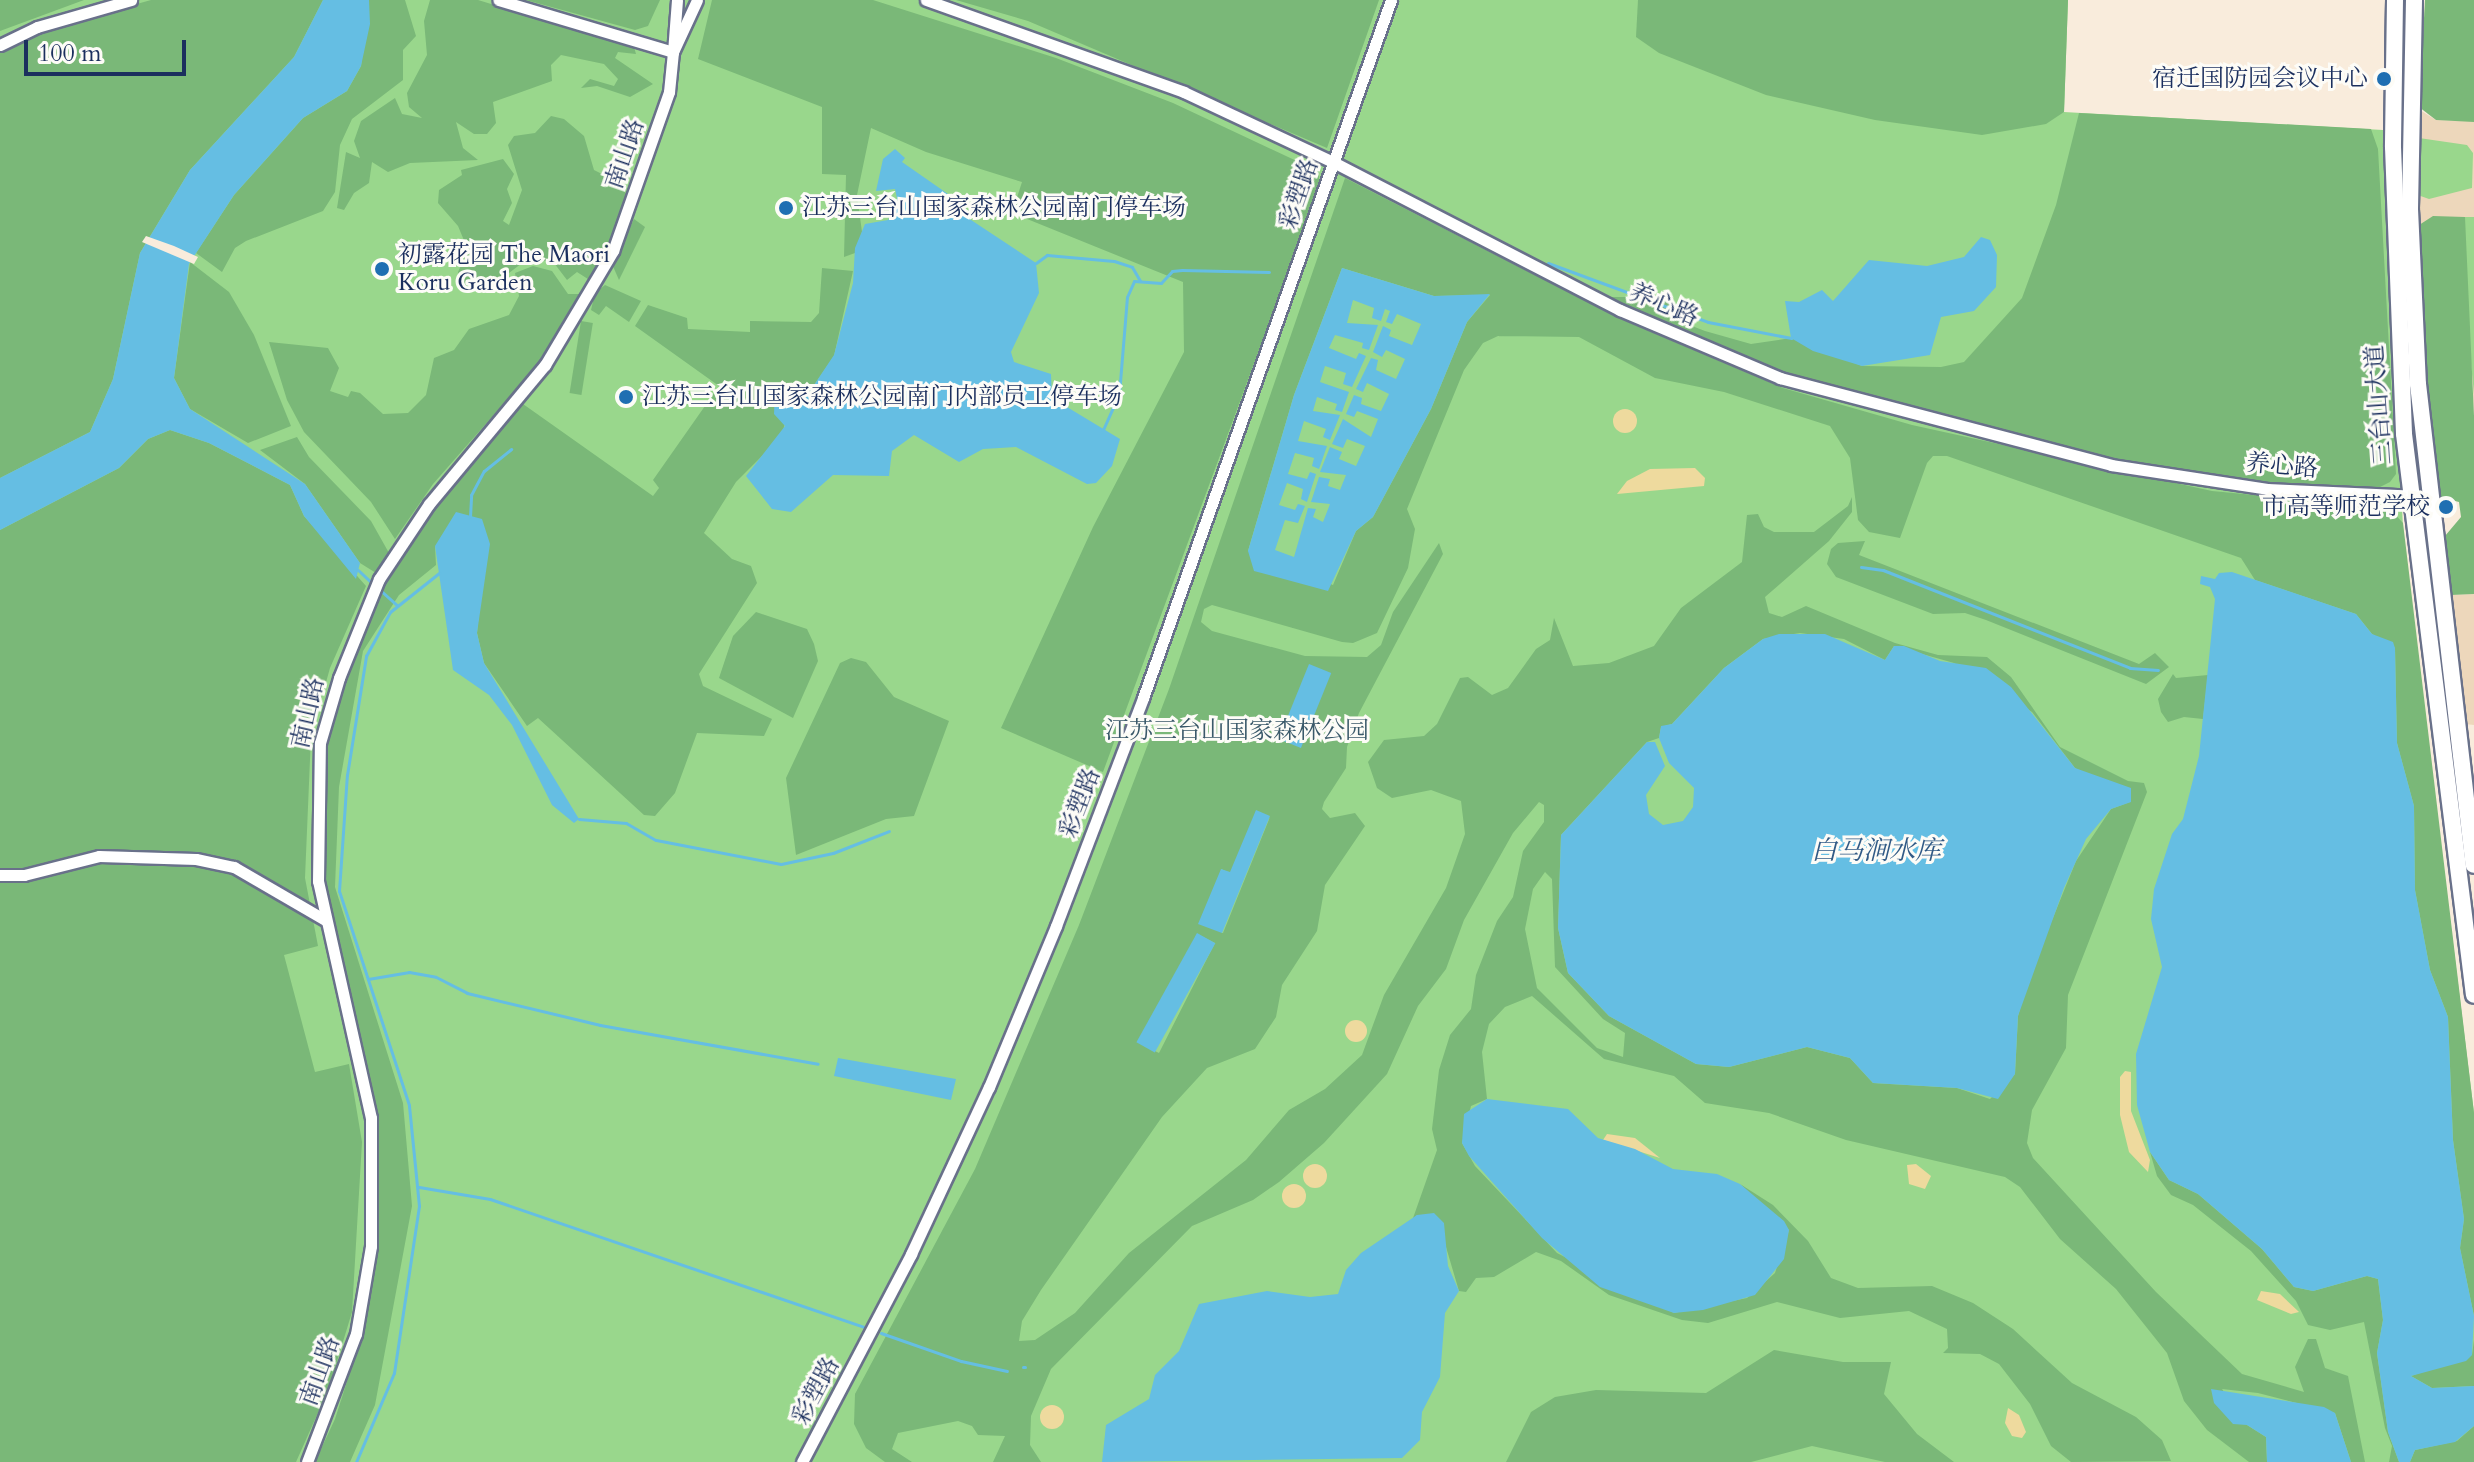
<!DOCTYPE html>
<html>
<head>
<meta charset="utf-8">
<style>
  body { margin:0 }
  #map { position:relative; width:2474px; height:1462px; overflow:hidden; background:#f9ecdc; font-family:Cardo,"Noto Serif SC",serif }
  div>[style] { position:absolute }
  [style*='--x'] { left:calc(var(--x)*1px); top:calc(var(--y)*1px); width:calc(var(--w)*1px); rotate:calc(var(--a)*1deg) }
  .built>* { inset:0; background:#edd7bb }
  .green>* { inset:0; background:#99d78c }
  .forest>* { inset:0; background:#7ab878; transform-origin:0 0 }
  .sand>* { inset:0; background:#eeda9e }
  .round { border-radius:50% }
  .water>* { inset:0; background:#65bee3; transform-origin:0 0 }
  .pier>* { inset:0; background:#f9ecdc }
  .stream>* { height:3px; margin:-1.5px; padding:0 1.5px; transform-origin:1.5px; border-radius:1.5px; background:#65bee3 }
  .roads { filter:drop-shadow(2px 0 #69718a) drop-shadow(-2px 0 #69718a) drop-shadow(0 2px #69718a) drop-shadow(0 -2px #69718a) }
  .minor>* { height:11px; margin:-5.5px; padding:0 5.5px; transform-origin:5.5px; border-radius:5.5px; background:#fff }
  .secondary>* { height:16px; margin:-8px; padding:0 8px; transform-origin:8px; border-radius:8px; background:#fff }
  .dots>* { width:22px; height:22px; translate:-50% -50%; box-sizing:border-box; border:4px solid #fdfcf7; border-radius:50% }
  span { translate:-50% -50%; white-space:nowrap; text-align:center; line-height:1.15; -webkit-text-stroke:6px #fdfcf7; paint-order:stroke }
  .poi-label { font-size:24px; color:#1b2f5e }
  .right { translate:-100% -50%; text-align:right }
  .left { translate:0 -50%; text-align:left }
  .street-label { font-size:24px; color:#1b2f5e }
  .park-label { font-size:24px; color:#3a596a }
  .water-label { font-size:26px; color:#315a86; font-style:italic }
  .scale { position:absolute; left:24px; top:40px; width:162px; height:36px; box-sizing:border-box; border:4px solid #1b2f5e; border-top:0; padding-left:10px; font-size:24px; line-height:28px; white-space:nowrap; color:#1b2f5e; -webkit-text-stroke:6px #fdfcf7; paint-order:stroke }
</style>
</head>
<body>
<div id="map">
  <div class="built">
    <div style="clip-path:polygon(2415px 107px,2436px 120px,2473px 121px,2474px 116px,2474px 416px,2465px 217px,2416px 227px)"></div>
    <div style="clip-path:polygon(2474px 594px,2474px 725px,2465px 724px,2451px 595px)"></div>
  </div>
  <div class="green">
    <div style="clip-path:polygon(0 0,2068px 0,2064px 112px,2383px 130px,2404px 547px,2474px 1113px,2474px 1462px,0 1462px)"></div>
    <div style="clip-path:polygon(2419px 138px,2467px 145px,2473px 153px,2472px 188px,2429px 199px,2415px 194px)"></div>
    <div style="clip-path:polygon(2465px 217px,2474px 217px,2474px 394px,2464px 291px)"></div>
  </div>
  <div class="forest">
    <div style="clip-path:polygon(0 0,84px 0,0 31px)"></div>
    <div style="clip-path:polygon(151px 0,323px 0,294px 57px,190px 170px,140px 253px,113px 379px,90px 432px,0 478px,0 50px,41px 31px)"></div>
    <div style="clip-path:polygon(369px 0,405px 0,416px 36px,403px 50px,403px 80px,352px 119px,340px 145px,335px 192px,323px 211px,246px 241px,235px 248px,222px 272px,196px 253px,234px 195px,303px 118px,347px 91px,361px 66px)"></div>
    <div style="clip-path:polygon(430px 0,478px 0,634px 47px,636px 54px,618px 52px,615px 58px,653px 84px,630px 97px,597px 86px,581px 88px,590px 79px,614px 86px,618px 79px,604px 64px,561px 55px,551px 65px,552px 81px,493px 102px,496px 123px,487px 134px,474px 134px,456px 122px,463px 148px,478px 160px,410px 163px,388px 172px,372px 162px,369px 183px,354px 193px,344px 210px,337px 208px,346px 152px,360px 158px,354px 141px,361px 121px,395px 98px,402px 114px,422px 118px,409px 107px,407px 93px,427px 55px,424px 21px)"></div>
    <div style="clip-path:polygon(526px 0,660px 0,648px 26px,635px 30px)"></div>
    <div style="clip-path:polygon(712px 0,873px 0,1056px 58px,1173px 103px,1318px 171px,1320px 185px,1103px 772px,1001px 728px,1093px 527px,1184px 352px,1183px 282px,1012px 213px,1022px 182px,926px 152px,871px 128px,857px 195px,862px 232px,855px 253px,844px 257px,846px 175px,822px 174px,822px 107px,698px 59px)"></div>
    <div style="clip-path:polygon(956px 0,1379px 0,1327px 148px,1028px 21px)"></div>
    <div style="clip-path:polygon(1638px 0,2068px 0,2064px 112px,2046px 124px,1982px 135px,1875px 120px,1766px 95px,1659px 53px,1636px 37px)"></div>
    <div style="clip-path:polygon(2425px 0,2474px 0,2474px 122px,2436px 120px,2419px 107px)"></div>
    <div style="clip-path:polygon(2079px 113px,2371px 129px,2378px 149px,2396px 474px,2390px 482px,2374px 490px,2266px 484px,2114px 460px,1784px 374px,1604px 297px,1673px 297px,1666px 316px,1705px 331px,1751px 344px,1791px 338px,1862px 366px,1941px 367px,1964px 362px,2022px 298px,2056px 205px)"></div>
    <div style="clip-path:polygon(551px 116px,564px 119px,584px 136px,594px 170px,614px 180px,630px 198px,591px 281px,577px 272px,567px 280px,554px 263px,530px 257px,497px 282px,460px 283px,458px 272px,468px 250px,458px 226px,438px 203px,439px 190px,462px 175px,461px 170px,503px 159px,514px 174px,507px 189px,512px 203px,503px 221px,509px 225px,522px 190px,508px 145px,514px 136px,535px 133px)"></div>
    <div style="clip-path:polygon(evenodd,1345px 178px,1621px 319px,1783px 388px,1912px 425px,2212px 491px,2389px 508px,2403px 523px,2474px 1113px,2474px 1316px,2460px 1248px,2464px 1219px,2453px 1140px,2448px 1017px,2430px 970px,2415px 890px,2414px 806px,2397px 743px,2395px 648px,2372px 634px,2356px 614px,2255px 580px,2241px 558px,1947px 456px,1933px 456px,1927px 463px,1900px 538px,1869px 532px,1858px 520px,1850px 458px,1830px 426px,1724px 392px,1655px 378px,1579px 337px,1498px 336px,1483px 343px,1464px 370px,1407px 509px,1415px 529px,1408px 568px,1377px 633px,1353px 643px,1342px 642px,1212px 605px,1204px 609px,1201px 622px,1212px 631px,1305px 656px,1367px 657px,1381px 645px,1393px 612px,1439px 543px,1443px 554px,1359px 713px,1347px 747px,1346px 768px,1324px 802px,1322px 809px,1330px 818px,1355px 813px,1365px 826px,1325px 885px,1317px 931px,1282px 985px,1276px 1017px,1255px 1049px,1207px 1068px,1162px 1117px,1041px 1290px,1022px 1321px,1019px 1341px,1035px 1340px,1075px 1313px,1129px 1253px,1246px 1160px,1289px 1110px,1325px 1089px,1362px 1055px,1384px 995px,1446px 888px,1465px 834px,1461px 801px,1431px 790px,1392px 798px,1377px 788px,1368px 762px,1384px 740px,1424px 736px,1437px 724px,1460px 678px,1468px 677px,1492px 695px,1508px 688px,1536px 649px,1550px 640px,1554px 618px,1573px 666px,1609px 663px,1654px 646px,1681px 608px,1742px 562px,1747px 515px,1758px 514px,1764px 527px,1774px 532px,1814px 532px,1848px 506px,1852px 497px,1852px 512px,1829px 541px,1765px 597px,1769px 613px,1782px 617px,1806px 606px,1895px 643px,1938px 655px,1987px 657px,2011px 677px,2060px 747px,2128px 781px,2144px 783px,2147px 792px,2068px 995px,2066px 1048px,2032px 1110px,2027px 1143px,2033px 1158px,2156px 1292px,2242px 1374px,2304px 1392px,2295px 1367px,2308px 1339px,2316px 1339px,2325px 1368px,2348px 1376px,2365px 1462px,2351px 1462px,2335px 1413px,2258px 1393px,2222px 1389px,2247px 1425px,2266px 1437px,2267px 1462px,2249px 1462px,2207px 1430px,2184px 1401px,2167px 1353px,2116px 1289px,2060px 1239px,2020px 1187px,2005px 1177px,1846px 1140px,1769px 1113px,1705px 1103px,1674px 1076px,1604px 1059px,1532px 996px,1505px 1007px,1489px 1024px,1482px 1052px,1487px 1099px,1471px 1106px,1462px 1143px,1475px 1166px,1557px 1253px,1674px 1313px,1747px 1298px,1775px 1273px,1789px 1230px,1740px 1184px,1773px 1205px,1808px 1241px,1831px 1278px,1858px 1288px,1932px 1286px,1973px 1303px,2013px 1329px,2072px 1383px,2136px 1417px,2162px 1440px,2171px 1461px,2071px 1462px,2051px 1446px,2030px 1404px,1999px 1364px,1980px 1354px,1943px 1353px,1948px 1348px,1947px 1329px,1909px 1311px,1840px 1318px,1777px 1302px,1708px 1323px,1682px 1320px,1609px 1295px,1561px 1261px,1536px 1252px,1494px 1277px,1476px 1278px,1466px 1292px,1459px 1291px,1446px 1247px,1417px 1215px,1412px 1221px,1437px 1150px,1432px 1129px,1439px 1070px,1450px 1035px,1471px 1009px,1476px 975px,1497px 921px,1513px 897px,1523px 851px,1544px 822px,1544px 805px,1539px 802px,1513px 833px,1464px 920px,1446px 969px,1418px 1006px,1387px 1074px,1324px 1143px,1279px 1182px,1253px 1200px,1192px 1226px,1051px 1369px,1031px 1416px,1030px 1445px,1041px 1462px,993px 1462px,1005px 1436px,978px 1435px,972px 1426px,958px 1421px,898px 1433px,892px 1449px,912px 1462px,885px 1462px,866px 1448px,854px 1424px,855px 1394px,975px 1169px,1079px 925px,1169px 689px,1345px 178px,1342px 268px,1434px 296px,1490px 295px,1467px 322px,1431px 409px,1373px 517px,1356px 531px,1333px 585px,1248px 551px,1294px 395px,1342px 268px,1345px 178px,1800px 633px,1844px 639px,1885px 660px,1894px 646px,1954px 663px,2032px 712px,2075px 768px,2130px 802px,2111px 809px,2076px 861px,2029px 977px,2018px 1016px,2015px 1074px,1990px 1099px,1957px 1088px,1873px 1083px,1850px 1058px,1807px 1047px,1729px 1067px,1696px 1064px,1609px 1016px,1568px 973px,1558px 928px,1561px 835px,1647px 742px,1659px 738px,1661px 727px,1672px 724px,1724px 668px,1763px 639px,1800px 633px,1345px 178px,1270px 817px,1223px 933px,1222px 933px,1221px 869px,1230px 873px,1270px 817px,1345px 178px,1545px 872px,1552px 879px,1555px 967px,1603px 1019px,1625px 1033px,1623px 1057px,1597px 1048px,1537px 988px,1525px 929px,1533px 889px,1545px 872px,1345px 178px,1197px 934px,1215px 943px,1159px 1053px,1141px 1044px,1197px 934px)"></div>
    <div style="clip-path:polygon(2433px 216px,2465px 217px,2474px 416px,2474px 594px,2451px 595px,2445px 536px,2461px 517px,2459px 502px,2439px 497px,2423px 382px,2416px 227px)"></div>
    <div style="clip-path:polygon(634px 219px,645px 227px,619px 280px,612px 264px)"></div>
    <div style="clip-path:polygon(190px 262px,229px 292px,254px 335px,291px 426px,248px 443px,190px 409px,174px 378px)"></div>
    <div style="clip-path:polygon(533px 266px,552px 271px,568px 294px,583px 294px,533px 370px,433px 484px,395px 539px,371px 502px,304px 432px,287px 400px,269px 342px,328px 348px,339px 368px,330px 391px,348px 397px,351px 391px,360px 393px,383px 414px,408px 413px,426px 395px,434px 358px,454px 350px,469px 329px,509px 315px,519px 296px,515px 273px)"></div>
    <div style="clip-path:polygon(822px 268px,853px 271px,834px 356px,808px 394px,780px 383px,775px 389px,785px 422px,782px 436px,736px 482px,704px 533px,732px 559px,751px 566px,757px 583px,699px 674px,703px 686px,772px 719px,764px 736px,697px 733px,675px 793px,655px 816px,644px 815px,538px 718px,527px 726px,484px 663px,477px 633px,480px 602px,435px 546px,436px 565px,399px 595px,363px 651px,339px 787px,335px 887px,403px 1103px,412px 1206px,375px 1405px,350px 1462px,315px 1462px,335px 1419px,360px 1341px,376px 1236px,379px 1175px,374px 1121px,322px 881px,327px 745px,335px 705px,363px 627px,393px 569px,439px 498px,523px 404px,653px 496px,659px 488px,653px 480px,719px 386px,635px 326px,648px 305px,687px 318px,688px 329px,750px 332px,750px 321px,811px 322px,819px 313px)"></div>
    <div style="clip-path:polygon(605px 285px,641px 301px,629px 322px,606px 306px,599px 315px,591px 310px,595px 293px)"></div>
    <div style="left:581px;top:321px;width:12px;height:73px;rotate:9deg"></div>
    <div style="clip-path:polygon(170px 430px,209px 443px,290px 485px,304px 516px,366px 586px,330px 668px,311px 736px,305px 878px,318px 946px,284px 955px,315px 1072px,349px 1064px,362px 1142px,352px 1312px,329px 1388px,296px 1462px,0 1462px,0 530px,119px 468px,148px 439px)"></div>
    <div style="clip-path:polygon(297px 437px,309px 457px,371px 521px,389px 553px,376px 573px,360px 563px,305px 484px,260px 450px)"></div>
    <div style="clip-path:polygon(1865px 541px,1859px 555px,2139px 664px,2155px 653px,2169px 667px,2146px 684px,1986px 620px,1965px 613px,1933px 614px,1836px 577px,1827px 564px,1831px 549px,1838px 543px)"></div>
    <div style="clip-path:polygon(756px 612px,807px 629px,814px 644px,818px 661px,793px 718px,719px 678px,733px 636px)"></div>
    <div style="clip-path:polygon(851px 658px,866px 662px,894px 697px,949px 721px,914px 816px,886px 819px,796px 855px,786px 778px,840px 663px)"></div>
    <div style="clip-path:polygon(2173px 674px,2176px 678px,2208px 675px,2203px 719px,2184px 717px,2168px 722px,2161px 712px,2158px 699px)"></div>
    <div style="clip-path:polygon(2150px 1152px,2169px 1180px,2198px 1194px,2262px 1249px,2294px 1287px,2313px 1291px,2367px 1276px,2378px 1279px,2383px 1320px,2377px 1353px,2388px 1432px,2399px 1462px,2389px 1462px,2392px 1446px,2385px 1428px,2364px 1322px,2330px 1330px,2308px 1325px,2296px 1301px,2251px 1251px,2193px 1205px,2171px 1195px,2157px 1176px)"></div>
    <div style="clip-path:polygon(2474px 1340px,2474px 1386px,2432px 1388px,2411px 1376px,2472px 1355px)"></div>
    <div style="clip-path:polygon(1774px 1350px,1843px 1362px,1891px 1362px,1884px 1394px,1917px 1434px,1954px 1462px,1885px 1462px,1812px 1446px,1751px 1462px,1506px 1462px,1531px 1412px,1555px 1397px,1596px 1390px,1706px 1393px)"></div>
    <div style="clip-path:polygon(2474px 1426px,2474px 1462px,2410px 1462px,2415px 1450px,2457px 1441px)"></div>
  </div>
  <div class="sand">
    <div class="round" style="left:1613px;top:409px;width:24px;height:24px"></div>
    <div style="clip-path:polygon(1695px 468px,1705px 478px,1704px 486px,1617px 494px,1627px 481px,1650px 469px)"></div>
    <div class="round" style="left:1345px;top:1020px;width:22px;height:22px"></div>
    <div style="clip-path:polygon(2125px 1071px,2131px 1072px,2131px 1111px,2150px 1160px,2148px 1172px,2129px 1152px,2120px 1115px,2120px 1077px)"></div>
    <div style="clip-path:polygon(1607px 1134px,1635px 1138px,1660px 1158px,1603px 1140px)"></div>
    <div class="round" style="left:1303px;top:1164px;width:24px;height:24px"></div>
    <div style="clip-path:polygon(1916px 1164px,1931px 1176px,1925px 1189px,1909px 1184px,1907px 1165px)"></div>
    <div class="round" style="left:1282px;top:1184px;width:24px;height:24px"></div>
    <div style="clip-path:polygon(2261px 1291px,2280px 1294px,2299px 1312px,2291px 1314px,2257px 1300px)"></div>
    <div class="round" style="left:1040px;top:1405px;width:24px;height:24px"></div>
    <div style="clip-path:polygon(2008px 1408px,2019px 1415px,2026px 1432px,2022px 1438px,2012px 1436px,2005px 1423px)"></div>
  </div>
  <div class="water">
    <div style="clip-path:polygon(323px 0,369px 0,370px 24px,361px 66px,347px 91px,303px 118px,234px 195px,189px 264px,174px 378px,190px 409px,305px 484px,360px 563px,356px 579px,304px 516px,290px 485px,209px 443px,170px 430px,148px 439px,119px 468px,0 530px,0 478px,90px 432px,113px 379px,140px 253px,190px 170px,294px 57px)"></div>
    <div style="clip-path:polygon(895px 149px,905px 158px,902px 162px,958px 201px,965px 216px,1036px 263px,1039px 293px,1011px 352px,1014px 362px,1051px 374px,1052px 398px,1120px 439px,1112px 466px,1096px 483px,1087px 484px,1016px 447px,983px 449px,959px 462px,914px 435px,892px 451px,889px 476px,833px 475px,791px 512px,772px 509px,746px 476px,785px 426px,774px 414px,775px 389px,780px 383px,808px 394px,834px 355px,853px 283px,855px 248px,865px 224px,888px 220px,898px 203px,895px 189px,876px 191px,883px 159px)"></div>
    <div style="clip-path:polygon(1981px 237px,1990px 240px,1997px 255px,1996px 287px,1974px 311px,1941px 317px,1930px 355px,1862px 366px,1813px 351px,1791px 338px,1785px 301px,1799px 302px,1822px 290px,1833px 301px,1869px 260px,1927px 266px,1964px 257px)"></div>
    <div style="clip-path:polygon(evenodd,1342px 268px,1434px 296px,1490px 294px,1467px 322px,1431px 409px,1373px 517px,1356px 531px,1328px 591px,1254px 571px,1248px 551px,1294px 395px,1342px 268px,1353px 300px,1374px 308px,1372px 318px,1381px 321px,1385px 309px,1390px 311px,1386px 322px,1392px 324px,1397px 314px,1421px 324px,1412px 345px,1389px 336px,1391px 330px,1383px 326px,1373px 352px,1382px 357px,1386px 350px,1405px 359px,1396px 379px,1376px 370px,1378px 360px,1371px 358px,1356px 389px,1363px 392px,1367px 383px,1389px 394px,1381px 411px,1361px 404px,1362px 398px,1354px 395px,1346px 414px,1354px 417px,1357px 411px,1378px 419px,1371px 437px,1343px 419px,1332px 444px,1343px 448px,1347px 439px,1365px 446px,1356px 466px,1339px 459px,1342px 452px,1330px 447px,1320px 472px,1346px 475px,1340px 490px,1328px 486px,1330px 479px,1319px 477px,1311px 502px,1330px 504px,1323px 522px,1313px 517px,1316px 509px,1308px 508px,1294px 557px,1275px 550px,1285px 520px,1298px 523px,1305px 506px,1298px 504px,1295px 510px,1279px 505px,1287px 483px,1303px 489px,1301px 499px,1307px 502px,1316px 474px,1310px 472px,1307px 479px,1288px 474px,1295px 453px,1314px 458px,1312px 466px,1319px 469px,1327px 446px,1298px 441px,1304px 421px,1326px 429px,1323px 437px,1330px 440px,1340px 415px,1313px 411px,1317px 397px,1337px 404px,1335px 410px,1342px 412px,1349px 392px,1320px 382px,1325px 366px,1346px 373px,1343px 384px,1352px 387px,1366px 356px,1359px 353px,1356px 359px,1329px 348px,1335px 335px,1363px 343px,1362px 348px,1369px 350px,1378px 325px,1347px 323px,1353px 300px)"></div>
    <div style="clip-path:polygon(456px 512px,482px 519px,490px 544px,477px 633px,484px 663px,579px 819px,574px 823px,552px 805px,512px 725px,489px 695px,453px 670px,435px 546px)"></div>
    <div style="clip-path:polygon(2232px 572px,2356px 614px,2372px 634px,2393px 642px,2395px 648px,2397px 743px,2414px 806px,2415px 890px,2430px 970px,2448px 1017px,2453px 1140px,2464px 1219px,2460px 1248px,2474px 1316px,2472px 1355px,2466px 1361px,2411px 1376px,2432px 1388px,2474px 1386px,2474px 1426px,2455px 1442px,2415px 1450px,2410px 1462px,2399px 1462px,2388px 1432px,2377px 1353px,2383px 1320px,2378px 1279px,2367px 1276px,2313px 1291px,2294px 1287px,2262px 1249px,2198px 1194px,2169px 1180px,2150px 1152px,2137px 1105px,2136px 1054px,2162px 967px,2151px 919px,2154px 889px,2172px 834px,2183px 819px,2199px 756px,2215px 599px,2210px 587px,2200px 584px,2201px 576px,2215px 579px,2219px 573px)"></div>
    <div style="clip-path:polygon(1779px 634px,1825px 634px,1885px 660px,1894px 646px,1904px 646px,1940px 661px,1986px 668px,2011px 687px,2075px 768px,2131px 788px,2131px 802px,2111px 809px,2086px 839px,2064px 888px,2018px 1016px,2015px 1074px,1998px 1099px,1957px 1088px,1873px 1083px,1850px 1058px,1807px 1047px,1729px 1067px,1696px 1064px,1609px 1016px,1568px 973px,1558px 928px,1561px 835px,1647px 742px,1655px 742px,1665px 766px,1646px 795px,1649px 814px,1663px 825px,1683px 821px,1693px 807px,1694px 788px,1669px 763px,1659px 738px,1661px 726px,1672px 724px,1724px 668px,1763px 639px)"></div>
    <div style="left:1309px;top:664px;width:24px;height:81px;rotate:22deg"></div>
    <div style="clip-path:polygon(1256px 810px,1270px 816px,1222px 933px,1198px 924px,1221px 869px,1230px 872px)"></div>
    <div style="left:1197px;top:933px;width:21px;height:125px;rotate:29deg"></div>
    <div style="clip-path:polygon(838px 1058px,956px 1079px,951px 1100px,834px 1076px)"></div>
    <div style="clip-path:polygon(1487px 1099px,1568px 1109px,1598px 1138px,1635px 1149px,1673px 1169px,1717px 1174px,1740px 1184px,1784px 1221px,1789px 1230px,1784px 1259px,1755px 1295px,1703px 1310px,1674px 1313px,1600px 1287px,1542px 1238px,1469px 1156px,1462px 1143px,1464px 1114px)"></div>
    <div style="clip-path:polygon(1434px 1213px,1444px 1223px,1448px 1266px,1459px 1291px,1445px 1313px,1440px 1377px,1422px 1412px,1420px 1440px,1402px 1458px,1102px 1462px,1106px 1425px,1149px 1399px,1155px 1375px,1179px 1351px,1199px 1304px,1267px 1291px,1310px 1297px,1338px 1294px,1346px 1270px,1361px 1253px,1417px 1215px)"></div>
    <div style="clip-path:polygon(2211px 1389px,2324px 1407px,2335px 1413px,2351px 1462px,2267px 1462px,2266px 1437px,2247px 1425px,2233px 1424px,2214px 1403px)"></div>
  </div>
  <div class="pier">
    <div style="clip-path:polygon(146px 236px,174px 246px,198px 257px,194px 264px,142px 242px)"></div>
  </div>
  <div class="stream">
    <div style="--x:1036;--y:263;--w:14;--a:-36"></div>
    <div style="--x:1047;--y:255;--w:67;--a:5.1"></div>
    <div style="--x:1114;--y:261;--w:19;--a:18"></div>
    <div style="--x:1132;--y:267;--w:16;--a:60"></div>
    <div style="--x:1548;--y:263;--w:171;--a:20.2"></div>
    <div style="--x:1708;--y:322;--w:85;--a:10.9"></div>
    <div style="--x:1102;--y:432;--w:42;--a:-65.9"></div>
    <div style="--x:1119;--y:394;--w:97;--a:-85.3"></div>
    <div style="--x:1127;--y:297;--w:17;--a:-66"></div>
    <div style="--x:1134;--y:281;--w:27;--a:4"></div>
    <div style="--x:1161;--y:283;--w:16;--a:-47"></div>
    <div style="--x:1172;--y:271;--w:10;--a:-6"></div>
    <div style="--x:1182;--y:270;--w:87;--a:1.3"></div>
    <div style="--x:470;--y:517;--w:22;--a:-87"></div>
    <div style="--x:471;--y:495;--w:27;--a:-62"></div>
    <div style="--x:484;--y:471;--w:35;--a:-39"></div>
    <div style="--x:1861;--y:567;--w:22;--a:8"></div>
    <div style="--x:1883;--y:570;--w:266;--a:21.6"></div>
    <div style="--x:2130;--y:668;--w:28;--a:4"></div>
    <div style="--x:358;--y:570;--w:21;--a:43"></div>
    <div style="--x:379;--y:589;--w:24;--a:42"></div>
    <div style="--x:579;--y:819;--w:47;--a:4.9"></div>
    <div style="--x:626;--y:823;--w:34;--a:30"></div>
    <div style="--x:656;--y:840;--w:127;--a:10.9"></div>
    <div style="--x:781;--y:864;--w:53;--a:-11.9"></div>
    <div style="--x:833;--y:853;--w:60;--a:-21.4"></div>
    <div style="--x:368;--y:979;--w:42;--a:-9.7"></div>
    <div style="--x:409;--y:972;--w:27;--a:10"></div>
    <div style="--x:436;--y:977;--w:35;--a:27"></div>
    <div style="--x:467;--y:993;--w:137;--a:13.5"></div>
    <div style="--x:600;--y:1025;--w:221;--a:10.1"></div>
    <div style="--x:419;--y:1187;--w:72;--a:9.6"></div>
    <div style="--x:490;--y:1199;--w:395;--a:18.9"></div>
    <div style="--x:881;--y:1333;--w:85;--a:19.3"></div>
    <div style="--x:961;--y:1361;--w:47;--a:12.3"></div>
    <div style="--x:1023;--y:1367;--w:2;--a:0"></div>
    <div style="--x:356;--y:1462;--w:97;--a:-66.9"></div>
    <div style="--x:394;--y:1373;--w:169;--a:-81.5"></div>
    <div style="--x:419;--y:1206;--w:101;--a:-95.7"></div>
    <div style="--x:409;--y:1105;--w:225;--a:-108.1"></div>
    <div style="--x:339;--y:891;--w:116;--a:-86.1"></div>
    <div style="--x:347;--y:775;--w:121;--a:-80.9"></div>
    <div style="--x:366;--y:656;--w:50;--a:-61.4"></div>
    <div style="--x:390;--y:612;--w:63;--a:-38.5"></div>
  </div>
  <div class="roads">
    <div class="minor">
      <div style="--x:677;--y:0;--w:52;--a:94.4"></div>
      <div style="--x:673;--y:52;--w:57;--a:-65.2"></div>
      <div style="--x:926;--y:0;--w:274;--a:19.6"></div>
      <div style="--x:1184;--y:92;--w:165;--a:25.2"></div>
      <div style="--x:1333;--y:162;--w:323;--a:27.3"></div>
      <div style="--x:1620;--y:310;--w:174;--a:23"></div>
      <div style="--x:1780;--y:378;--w:342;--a:14.7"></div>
      <div style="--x:2111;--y:465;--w:158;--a:8.7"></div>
      <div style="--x:2267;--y:489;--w:152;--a:2.6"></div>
      <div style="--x:0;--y:45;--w:41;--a:-25.9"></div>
      <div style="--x:37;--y:27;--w:98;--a:-16"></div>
      <div style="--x:0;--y:875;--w:24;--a:0"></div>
      <div style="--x:24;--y:875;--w:77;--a:-14.2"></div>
      <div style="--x:99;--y:856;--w:97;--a:1.8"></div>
      <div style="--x:196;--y:859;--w:39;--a:12"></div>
      <div style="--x:234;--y:867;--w:105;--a:30.2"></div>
      <div style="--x:307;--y:1462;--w:137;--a:-69.1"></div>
      <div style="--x:356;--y:1334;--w:89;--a:-80.3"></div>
      <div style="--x:371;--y:1246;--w:128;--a:-90"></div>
      <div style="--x:371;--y:1118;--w:243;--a:-102.6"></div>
      <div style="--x:318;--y:881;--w:138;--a:-89.2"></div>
      <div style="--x:320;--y:743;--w:68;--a:-73.7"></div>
      <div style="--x:339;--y:678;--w:107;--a:-68"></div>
      <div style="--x:379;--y:579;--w:90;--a:-56.3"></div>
      <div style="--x:429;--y:504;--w:181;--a:-50.2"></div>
      <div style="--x:545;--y:365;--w:133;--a:-59.2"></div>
      <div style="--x:613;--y:251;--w:169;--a:-70.6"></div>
      <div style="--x:669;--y:92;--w:40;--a:-84.3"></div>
      <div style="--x:673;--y:52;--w:182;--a:-163.4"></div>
      <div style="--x:802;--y:1462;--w:235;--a:-62.3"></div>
      <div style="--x:911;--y:1254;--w:184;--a:-65"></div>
      <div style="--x:989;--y:1087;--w:174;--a:-67.4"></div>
      <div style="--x:1056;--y:926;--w:244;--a:-69.1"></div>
      <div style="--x:1143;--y:698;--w:741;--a:-70.44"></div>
    </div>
    <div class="secondary">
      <div style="--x:2395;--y:0;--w:147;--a:90.8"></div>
      <div style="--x:2393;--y:147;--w:287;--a:87.8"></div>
      <div style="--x:2404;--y:434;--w:565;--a:82.89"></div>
      <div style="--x:2414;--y:0;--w:209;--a:91.1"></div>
      <div style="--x:2410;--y:209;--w:175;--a:87.4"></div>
      <div style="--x:2418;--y:384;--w:484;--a:83.4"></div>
    </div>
  </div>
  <div class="dots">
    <div style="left:2384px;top:79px;background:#1f6fb2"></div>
    <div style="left:786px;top:208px;background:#1f6fb2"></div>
    <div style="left:382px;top:269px;background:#1f6fb2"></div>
    <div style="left:626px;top:397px;background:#1f6fb2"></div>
    <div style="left:2446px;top:507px;background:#1f6fb2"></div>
  </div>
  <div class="poi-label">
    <span class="right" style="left:2368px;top:79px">宿迁国防园会议中心</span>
    <span class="left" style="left:802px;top:208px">江苏三台山国家森林公园南门停车场</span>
    <span class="left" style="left:398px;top:269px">初露花园 The Maori<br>Koru Garden</span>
    <span class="left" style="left:642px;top:397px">江苏三台山国家森林公园南门内部员工停车场</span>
    <span class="right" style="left:2430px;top:507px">市高等师范学校</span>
  </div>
  <div class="street-label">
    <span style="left:625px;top:154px;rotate:-71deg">南山路</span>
    <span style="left:1299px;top:194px;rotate:-71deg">彩塑路</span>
    <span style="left:1664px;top:305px;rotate:23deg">养心路</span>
    <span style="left:2379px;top:405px;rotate:-94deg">三台山大道</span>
    <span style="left:2282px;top:466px;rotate:5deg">养心路</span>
    <span style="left:308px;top:713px;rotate:-77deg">南山路</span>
    <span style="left:1080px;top:803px;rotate:-69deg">彩塑路</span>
    <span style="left:320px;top:1371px;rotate:-70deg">南山路</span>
    <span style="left:816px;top:1391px;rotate:-62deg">彩塑路</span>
  </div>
  <div class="park-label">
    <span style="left:1237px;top:731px">江苏三台山国家森林公园</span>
  </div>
  <div class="water-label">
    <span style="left:1876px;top:851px">白马涧水库</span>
  </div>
  <div class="scale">100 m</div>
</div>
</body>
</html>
